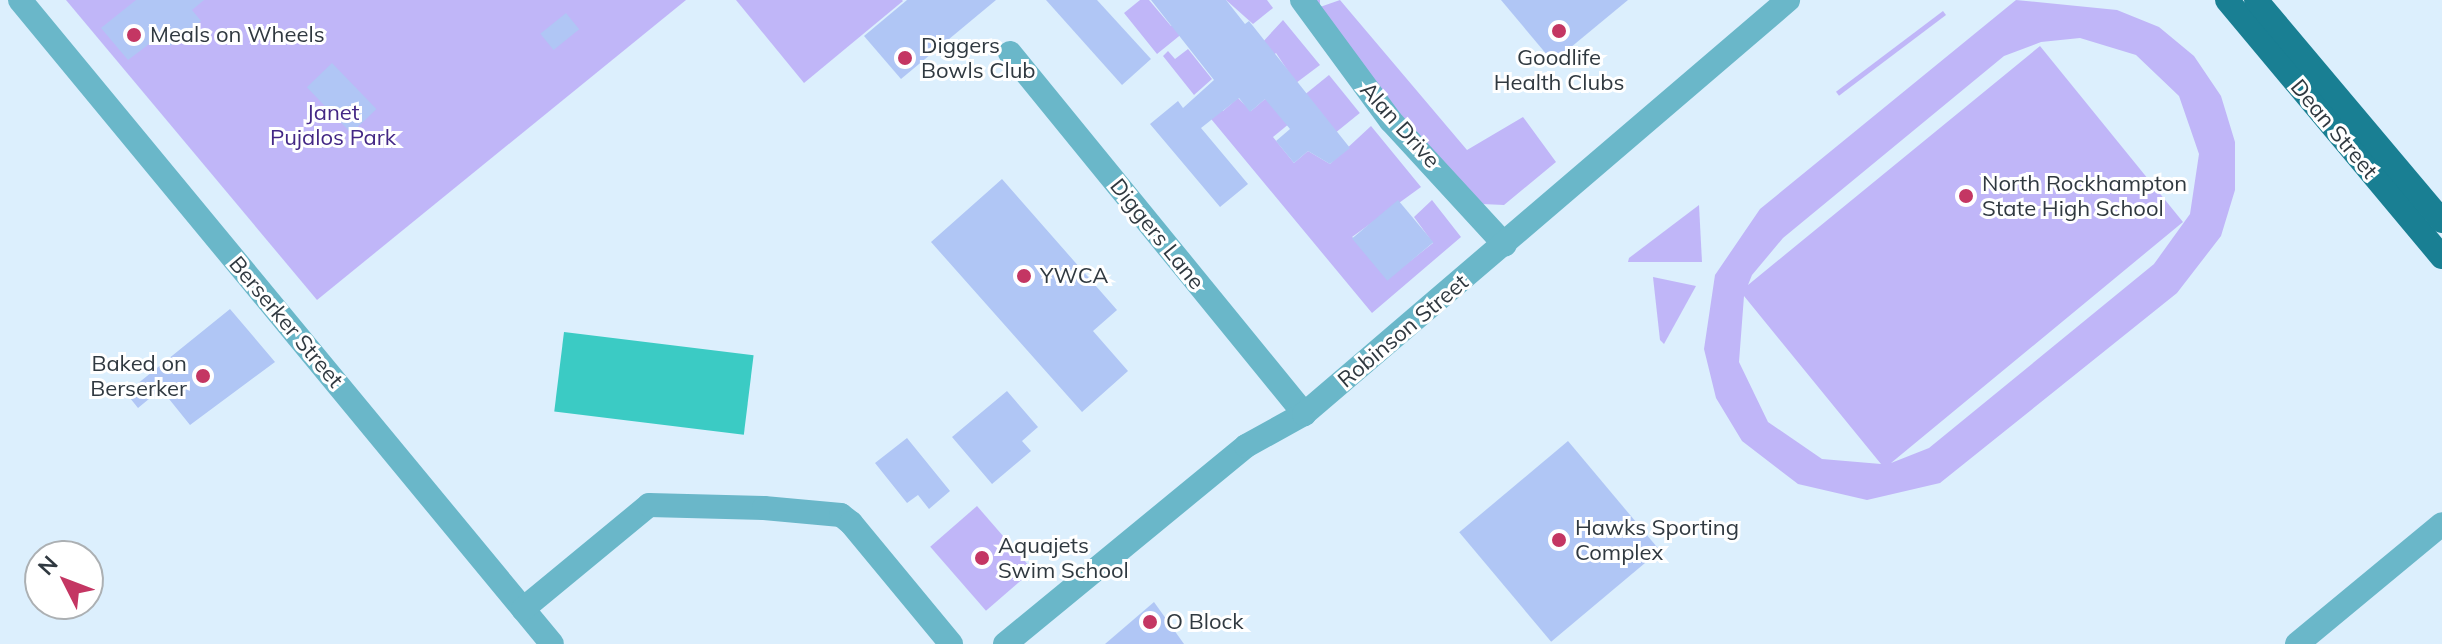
<!DOCTYPE html>
<html>
<head>
<meta charset="utf-8">
<style>
  body { margin:0 }
  #map { position:relative; width:2442px; height:644px; overflow:hidden; background:#dceffd; font-family:Mulish,sans-serif }
  div>[style] { position:absolute }
  [style*='--x'] { left:calc(var(--x)*1px); top:calc(var(--y)*1px); width:calc(var(--w)*1px); rotate:calc(var(--a)*1deg) }
  .green>* { inset:0; background:#c0b6f8; transform-origin:0 0 }
  .water>* { inset:0; background:#3bcbc4; transform-origin:0 0 }
  .building>* { inset:0; background:#b0c6f5; transform-origin:0 0 }
  .minor>* { height:24px; margin:-12px; padding:0 12px; transform-origin:12px; border-radius:12px; background:#6ab7c9 }
  .major>* { height:24px; margin:-12px; padding:0 12px; transform-origin:12px; border-radius:12px; background:#197f93 }
  .dots>* { width:22px; height:22px; translate:-50% -50%; box-sizing:border-box; border:4px solid #fff; border-radius:50% }
  span { translate:-50% -50%; white-space:nowrap; text-align:center; line-height:1.15; -webkit-text-stroke:6px #fff; paint-order:stroke }
  .poi-label { font-size:22px; color:#303940 }
  .left { translate:0 -50%; text-align:left }
  .right { translate:-100% -50%; text-align:right }
  .park-label { font-size:22px; color:#432785 }
  .street-label { font-size:22px; color:#303940 }
  .north { position:absolute; left:24px; top:540px; width:80px; height:80px; box-sizing:border-box; background:#fff; border:2px solid #acb0b3; border-radius:50%; rotate:312deg; font-size:22px; font-weight:700; line-height:32px; text-align:center; color:#303940 }
  .north::after { content:''; display:block; margin:auto; width:28px; height:36px; background:#c43663; clip-path:polygon(50% 0,100% 100%,50% 72%,0 100%) }
</style>
</head>
<body>
<div id="map">
  <div class="green">
    <div style="clip-path:polygon(66px 0,686px 0,317px 300px)"></div>
    <div style="clip-path:polygon(736px 0,902px 0,903px 1px,804px 83px)"></div>
    <div style="clip-path:polygon(1140px 0,1149px 0,1171px 26px,1194px 24px,1157px 54px,1124px 13px)"></div>
    <div style="clip-path:polygon(1226px 0,1267px 0,1273px 8px,1253px 24px)"></div>
    <div style="clip-path:polygon(1313px 0,1320px 0,1320px 7px,1340px 0,1467px 150px,1523px 117px,1556px 162px,1504px 205px,1482px 204px,1385px 97px)"></div>
    <div style="clip-path:polygon(evenodd,2016px 0,2117px 10px,2159px 27px,2194px 56px,2221px 96px,2235px 142px,2235px 190px,2221px 236px,2177px 293px,1940px 483px,1867px 500px,1798px 484px,1742px 441px,1716px 398px,1704px 349px,1715px 275px,1760px 209px,2016px 0,2080px 38px,2136px 55px,2179px 96px,2199px 154px,2190px 214px,2154px 264px,1929px 448px,1891px 463px,2183px 222px,2040px 46px,1748px 285px,1752px 275px,1783px 238px,2004px 56px,2041px 42px,2080px 38px,2016px 0,1744px 296px,1881px 464px,1822px 459px,1768px 422px,1739px 362px,1744px 296px)"></div>
    <div style="left:1943px;top:11px;width:5px;height:134px;rotate:53deg"></div>
    <div style="clip-path:polygon(1283px 20px,1320px 65px,1296px 83px,1276px 53px,1216px 104px,1223px 111px,1238px 98px,1251px 111px,1265px 99px,1312px 105px,1273px 137px,1294px 163px,1308px 151px,1330px 164px,1371px 126px,1421px 187px,1352px 237px,1404px 266px,1433px 243px,1414px 217px,1432px 200px,1461px 237px,1372px 313px,1202px 108px)"></div>
    <div style="clip-path:polygon(1188px 49px,1212px 79px,1194px 95px,1163px 56px,1168px 51px,1175px 59px)"></div>
    <div style="left:1329px;top:75px;width:49px;height:31px;rotate:51deg"></div>
    <div style="clip-path:polygon(1699px 205px,1702px 262px,1628px 262px,1629px 258px)"></div>
    <div style="clip-path:polygon(1653px 277px,1696px 286px,1664px 344px,1660px 340px)"></div>
    <div style="left:977px;top:506px;width:85px;height:62px;rotate:49deg"></div>
  </div>
  <div class="water">
    <div style="left:564px;top:332px;width:191px;height:80px;rotate:7deg"></div>
  </div>
  <div class="building">
    <div style="clip-path:polygon(136px 0,204px 0,192px 10px,201px 21px,170px 46px,161px 35px,128px 60px,101px 28px)"></div>
    <div style="clip-path:polygon(907px 0,996px 0,901px 79px,864px 36px)"></div>
    <div style="clip-path:polygon(1046px 0,1097px 0,1151px 59px,1122px 85px)"></div>
    <div style="clip-path:polygon(1151px 0,1226px 0,1245px 24px,1249px 21px,1350px 148px,1330px 164px,1308px 151px,1294px 163px,1276px 141px,1290px 129px,1265px 99px,1250px 112px,1239px 98px,1201px 128px,1248px 184px,1220px 207px,1150px 124px,1178px 101px,1183px 108px,1214px 80px)"></div>
    <div style="clip-path:polygon(1501px 0,1628px 0,1553px 62px)"></div>
    <div style="left:566px;top:13px;width:21px;height:33px;rotate:51deg"></div>
    <div style="left:332px;top:63px;width:64px;height:35px;rotate:46deg"></div>
    <div style="clip-path:polygon(1002px 179px,1117px 310px,1093px 331px,1128px 371px,1082px 412px,931px 242px)"></div>
    <div style="left:1398px;top:200px;width:55px;height:60px;rotate:50deg"></div>
    <div style="clip-path:polygon(230px 309px,275px 362px,190px 425px,161px 389px,138px 408px,126px 393px)"></div>
    <div style="clip-path:polygon(1007px 391px,1038px 427px,1022px 441px,1031px 451px,992px 484px,952px 437px)"></div>
    <div style="clip-path:polygon(907px 438px,950px 491px,929px 509px,918px 495px,907px 503px,875px 463px)"></div>
    <div style="left:1568px;top:441px;width:143px;height:142px;rotate:50deg"></div>
    <div style="clip-path:polygon(1154px 602px,1184px 644px,1105px 644px)"></div>
  </div>
  <div class="minor">
    <div style="--x:20;--y:0;--w:835;--a:50.44"></div>
    <div style="--x:1302;--y:0;--w:150;--a:53.7"></div>
    <div style="--x:1391;--y:121;--w:168;--a:47.4"></div>
    <div style="--x:1010;--y:53;--w:466;--a:50.8"></div>
    <div style="--x:523;--y:609;--w:163;--a:-39.5"></div>
    <div style="--x:649;--y:505;--w:115;--a:1.5"></div>
    <div style="--x:764;--y:508;--w:77;--a:5.2"></div>
    <div style="--x:841;--y:515;--w:13;--a:39"></div>
    <div style="--x:851;--y:523;--w:157;--a:50.4"></div>
    <div style="--x:1005;--y:644;--w:312;--a:-39.4"></div>
    <div style="--x:1246;--y:446;--w:66;--a:-28.9"></div>
    <div style="--x:1304;--y:414;--w:637;--a:-40.54"></div>
    <div style="--x:2297;--y:644;--w:188;--a:-39.6"></div>
  </div>
  <div class="major">
    <div style="--x:2227;--y:0;--w:335;--a:50.1"></div>
    <div style="--x:2256;--y:0;--w:289;--a:49.9"></div>
  </div>
  <div class="dots">
    <div style="left:1559px;top:31px;background:#c43663"></div>
    <div style="left:134px;top:35px;background:#c43663"></div>
    <div style="left:905px;top:58px;background:#c43663"></div>
    <div style="left:1966px;top:196px;background:#c43663"></div>
    <div style="left:1024px;top:276px;background:#c43663"></div>
    <div style="left:203px;top:376px;background:#c43663"></div>
    <div style="left:1559px;top:540px;background:#c43663"></div>
    <div style="left:982px;top:558px;background:#c43663"></div>
    <div style="left:1150px;top:622px;background:#c43663"></div>
  </div>
  <div class="poi-label">
    <span class="left" style="left:150px;top:35px">Meals on Wheels</span>
    <span class="left" style="left:921px;top:58px">Diggers<br>Bowls Club</span>
    <span style="left:1559px;top:70px">Goodlife<br>Health Clubs</span>
    <span class="left" style="left:1982px;top:196px">North Rockhampton<br>State High School</span>
    <span class="left" style="left:1040px;top:276px">YWCA</span>
    <span class="right" style="left:187px;top:376px">Baked on<br>Berserker</span>
    <span class="left" style="left:1575px;top:540px">Hawks Sporting<br>Complex</span>
    <span class="left" style="left:998px;top:558px">Aquajets<br>Swim School</span>
    <span class="left" style="left:1166px;top:622px">O Block</span>
  </div>
  <div class="park-label">
    <span style="left:333px;top:125px">Janet<br>Pujalos Park</span>
  </div>
  <div class="street-label">
    <span style="left:1400px;top:125px;rotate:48deg">Alan Drive</span>
    <span style="left:2334px;top:129px;rotate:50deg">Dean Street</span>
    <span style="left:1157px;top:234px;rotate:51deg">Diggers Lane</span>
    <span style="left:286px;top:322px;rotate:50deg">Berserker Street</span>
    <span style="left:1403px;top:331px;rotate:-40deg">Robinson Street</span>
  </div>
  <div class="north">N</div>
</div>
</body>
</html>
